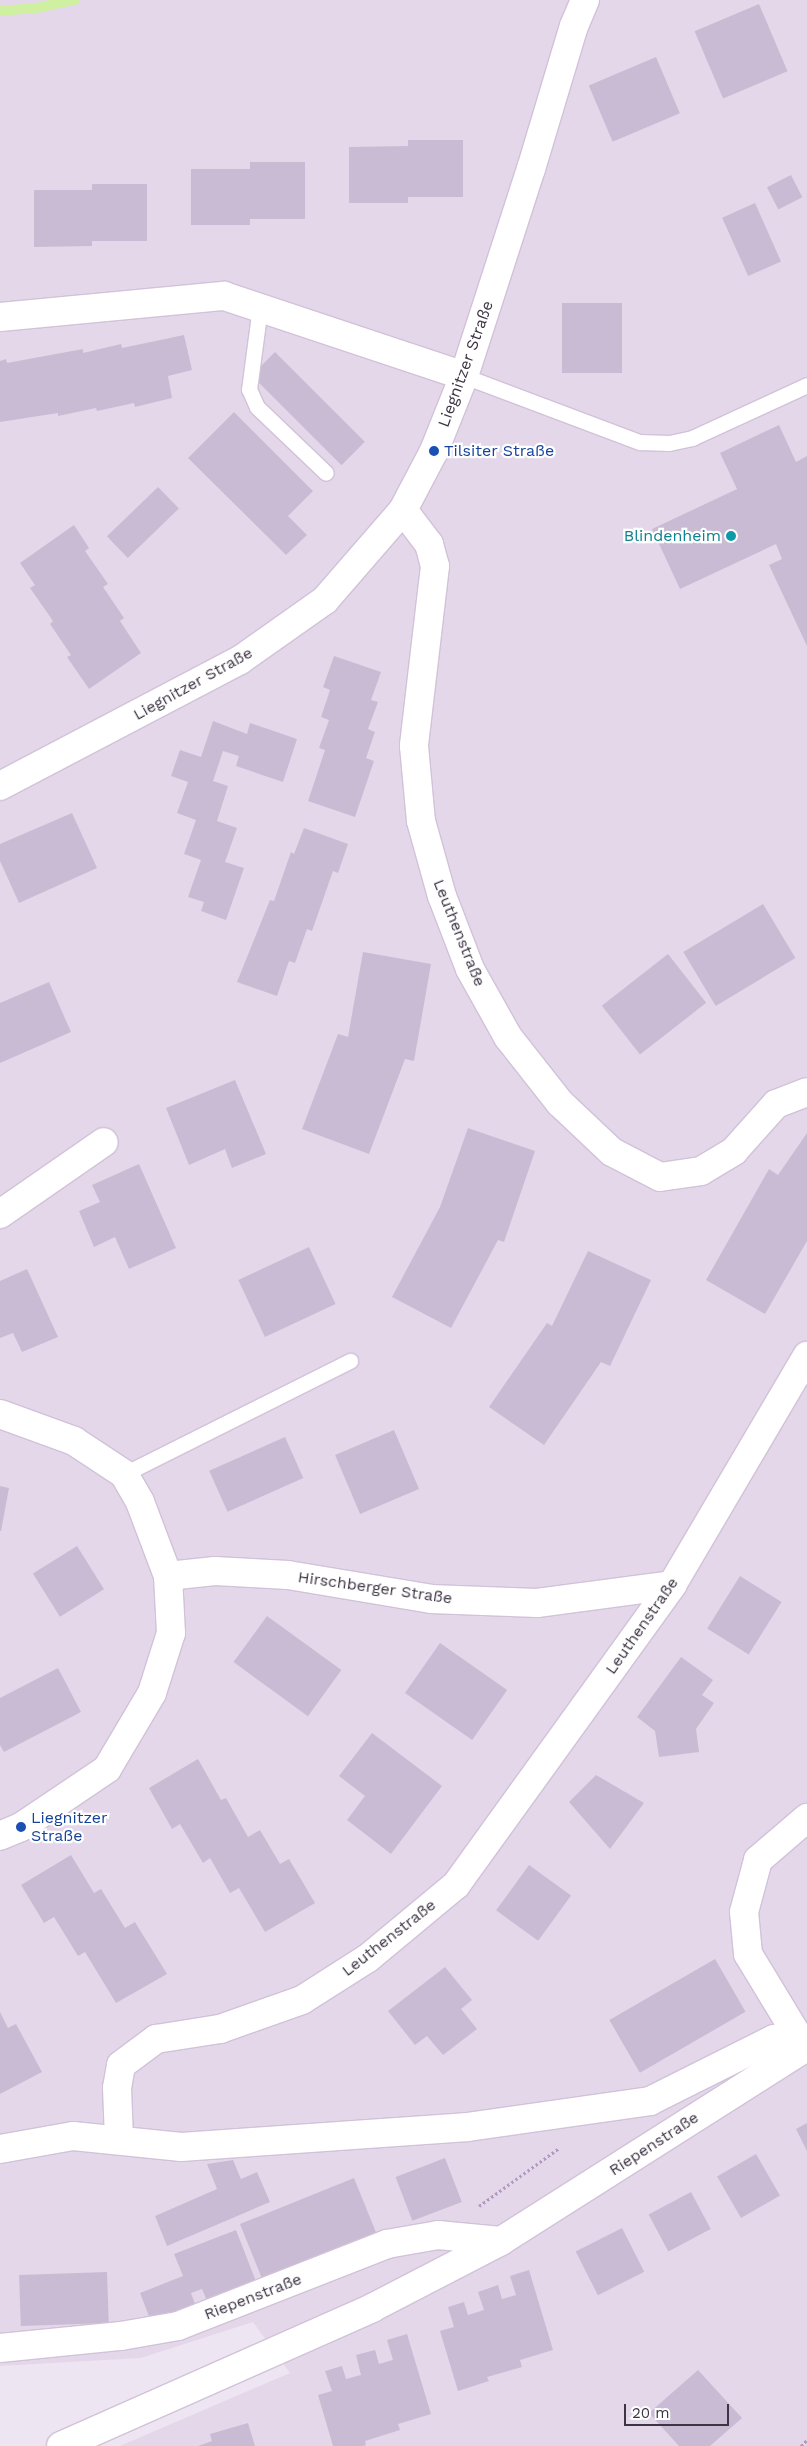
<!DOCTYPE html>
<html>
<head>
<meta charset="utf-8">
<style>
  body { margin:0 }
  #map { position:relative; width:807px; height:2446px; overflow:hidden; background:#eee5f2; font-family:"Work Sans",sans-serif }
  div>[style] { position:absolute }
  [style*='--x'] { left:calc(var(--x)*1px); top:calc(var(--y)*1px); width:calc(var(--w)*1px); rotate:calc(var(--a)*1deg) }
  .residential>* { inset:0; background:#e4d7ea }
  .stream>* { height:10px; margin:-5px; padding:0 5px; transform-origin:5px; border-radius:5px; background:#cfefa1 }
  .building>* { inset:0; background:#cabbd4; transform-origin:0 0 }
  .path>* { height:3px; margin-top:-1.5px; transform-origin:0; background:repeating-linear-gradient(90deg,#b299bf 0 2.5px,transparent 0 5px) }
  .roads { filter:drop-shadow(1px 0 #d1c2d8) drop-shadow(-1px 0 #d1c2d8) drop-shadow(0 1px #d1c2d8) drop-shadow(0 -1px #d1c2d8) }
  .service>* { height:15px; margin:-7.5px; padding:0 7.5px; transform-origin:7.5px; border-radius:7.5px; background:#fff }
  .minor>* { height:28px; margin:-14px; padding:0 14px; transform-origin:14px; border-radius:14px; background:#fff }
  .dots>* { width:14px; height:14px; translate:-50% -50%; box-sizing:border-box; border:2px solid #fff; border-radius:50% }
  span { translate:-50% -50%; white-space:nowrap; text-align:center; line-height:1.15; -webkit-text-stroke:4.5px #fff; paint-order:stroke }
  .street-label { font-size:16px; color:#3e3544 }
  .transit-label { font-size:16px; color:#164399 }
  .left { translate:0 -50%; text-align:left }
  .culture-label { font-size:16px; color:#0d838f }
  .right { translate:-100% -50%; text-align:right }
  .scale { position:absolute; left:624px; top:2404px; width:105px; height:22px; box-sizing:border-box; border:2px solid #3e3544; border-top:0; padding-left:6px; font-size:15px; line-height:18px; white-space:nowrap; color:#3e3544; -webkit-text-stroke:4px #fff; paint-order:stroke }
</style>
</head>
<body>
<div id="map">
  <div class="residential">
    <div style="clip-path:polygon(0 0,807px 0,807px 2446px,120px 2446px,290px 2373px,253px 2322px,141px 2358px,0 2366px)"></div>
  </div>
  <div class="stream">
    <div style="--x:0;--y:11;--w:36;--a:-5"></div>
    <div style="--x:36;--y:8;--w:40;--a:-12"></div>
  </div>
  <div class="building">
    <div style="left:759px;top:4px;width:73px;height:70px;rotate:67deg"></div>
    <div style="left:656px;top:57px;width:61px;height:73px;rotate:67deg"></div>
    <div style="clip-path:polygon(408px 140px,463px 140px,463px 197px,408px 197px,408px 203px,349px 203px,349px 147px,408px 146px)"></div>
    <div style="clip-path:polygon(250px 162px,305px 162px,305px 219px,250px 219px,250px 225px,191px 225px,191px 169px,250px 169px)"></div>
    <div style="left:791px;top:175px;width:25px;height:27px;rotate:63deg"></div>
    <div style="clip-path:polygon(92px 184px,147px 184px,147px 241px,92px 241px,92px 246px,34px 247px,34px 190px,92px 190px)"></div>
    <div style="left:755px;top:203px;width:64px;height:36px;rotate:66deg"></div>
    <div style="left:562px;top:303px;width:60px;height:70px"></div>
    <div style="clip-path:polygon(184px 335px,192px 370px,168px 376px,172px 398px,135px 407px,134px 403px,97px 411px,96px 408px,58px 416px,58px 413px,0 422px,0 361px,6px 359px,7px 363px,83px 349px,83px 353px,121px 344px,122px 348px)"></div>
    <div style="left:275px;top:352px;width:127px;height:33px;rotate:45deg"></div>
    <div style="clip-path:polygon(234px 412px,313px 491px,288px 516px,307px 535px,286px 555px,188px 458px)"></div>
    <div style="clip-path:polygon(779px 425px,796px 462px,807px 456px,807px 646px,769px 565px,782px 559px,776px 544px,680px 589px,652px 529px,737px 489px,720px 453px)"></div>
    <div style="left:158px;top:487px;width:30px;height:71px;rotate:46deg"></div>
    <div style="clip-path:polygon(74px 525px,89px 548px,85px 551px,108px 584px,103px 587px,124px 618px,120px 621px,141px 653px,89px 689px,67px 657px,71px 655px,50px 624px,53px 621px,30px 588px,35px 585px,20px 563px)"></div>
    <div style="clip-path:polygon(334px 656px,381px 672px,371px 700px,378px 702px,368px 729px,375px 732px,366px 758px,374px 761px,355px 817px,308px 801px,325px 750px,319px 748px,329px 720px,321px 717px,330px 690px,323px 687px)"></div>
    <div style="clip-path:polygon(213px 721px,247px 734px,250px 723px,297px 739px,283px 782px,236px 766px,239px 756px,223px 751px,213px 781px,228px 786px,217px 821px,237px 828px,225px 862px,244px 868px,226px 920px,201px 911px,204px 902px,188px 897px,201px 860px,184px 854px,196px 820px,177px 813px,188px 782px,171px 776px,180px 750px,201px 757px)"></div>
    <div style="clip-path:polygon(72px 813px,97px 868px,19px 903px,0 861px,0 844px)"></div>
    <div style="clip-path:polygon(304px 828px,348px 844px,338px 873px,333px 871px,312px 931px,307px 929px,295px 963px,289px 961px,277px 996px,237px 982px,270px 900px,274px 901px,291px 852px,294px 854px)"></div>
    <div style="left:763px;top:904px;width:63px;height:93px;rotate:59deg"></div>
    <div style="clip-path:polygon(363px 952px,431px 964px,414px 1061px,405px 1059px,369px 1154px,302px 1129px,338px 1034px,348px 1037px)"></div>
    <div style="left:668px;top:954px;width:62px;height:84px;rotate:52deg"></div>
    <div style="clip-path:polygon(49px 982px,71px 1032px,0 1063px,0 1003px)"></div>
    <div style="clip-path:polygon(235px 1080px,266px 1154px,232px 1168px,225px 1149px,189px 1165px,166px 1108px)"></div>
    <div style="clip-path:polygon(468px 1128px,535px 1151px,504px 1242px,498px 1240px,451px 1328px,392px 1297px,440px 1207px)"></div>
    <div style="clip-path:polygon(807px 1133px,807px 1241px,765px 1314px,706px 1280px,769px 1169px,778px 1175px)"></div>
    <div style="clip-path:polygon(139px 1164px,176px 1248px,129px 1269px,115px 1237px,94px 1247px,79px 1211px,100px 1202px,92px 1185px)"></div>
    <div style="left:309px;top:1247px;width:63px;height:78px;rotate:65deg"></div>
    <div style="clip-path:polygon(588px 1251px,651px 1280px,610px 1366px,601px 1362px,544px 1445px,489px 1407px,547px 1323px,552px 1326px)"></div>
    <div style="clip-path:polygon(27px 1269px,58px 1337px,22px 1352px,13px 1333px,0 1338px,0 1281px)"></div>
    <div style="left:394px;top:1430px;width:64px;height:64px;rotate:67deg"></div>
    <div style="left:285px;top:1437px;width:45px;height:83px;rotate:66deg"></div>
    <div style="clip-path:polygon(0 1486px,9px 1488px,1px 1531px,0 1531px)"></div>
    <div style="left:77px;top:1546px;width:51px;height:52px;rotate:58deg"></div>
    <div style="left:740px;top:1576px;width:49px;height:62px;rotate:32deg"></div>
    <div style="left:267px;top:1616px;width:92px;height:57px;rotate:36deg"></div>
    <div style="left:440px;top:1643px;width:82px;height:61px;rotate:35deg"></div>
    <div style="clip-path:polygon(681px 1657px,713px 1680px,702px 1695px,714px 1703px,696px 1729px,699px 1752px,659px 1757px,655px 1731px,637px 1717px)"></div>
    <div style="clip-path:polygon(58px 1668px,81px 1712px,4px 1752px,0 1745px,0 1698px)"></div>
    <div style="clip-path:polygon(372px 1733px,442px 1786px,391px 1854px,347px 1820px,365px 1796px,339px 1776px)"></div>
    <div style="clip-path:polygon(198px 1759px,221px 1800px,226px 1798px,248px 1837px,260px 1830px,280px 1864px,289px 1859px,315px 1903px,265px 1932px,239px 1888px,230px 1893px,210px 1858px,203px 1863px,180px 1824px,172px 1829px,149px 1788px)"></div>
    <div style="clip-path:polygon(596px 1775px,644px 1803px,610px 1849px,569px 1802px)"></div>
    <div style="clip-path:polygon(71px 1855px,94px 1893px,101px 1889px,125px 1928px,135px 1922px,167px 1974px,116px 2003px,85px 1952px,78px 1956px,54px 1917px,44px 1923px,21px 1885px)"></div>
    <div style="left:529px;top:1865px;width:52px;height:56px;rotate:36deg"></div>
    <div style="left:715px;top:1959px;width:61px;height:122px;rotate:60deg"></div>
    <div style="clip-path:polygon(445px 1967px,472px 2000px,461px 2009px,477px 2029px,443px 2055px,427px 2036px,415px 2045px,388px 2011px)"></div>
    <div style="clip-path:polygon(0 2012px,8px 2028px,16px 2024px,42px 2072px,0 2094px)"></div>
    <div style="clip-path:polygon(807px 2123px,807px 2151px,796px 2129px)"></div>
    <div style="left:756px;top:2154px;width:48px;height:45px;rotate:60deg"></div>
    <div style="left:445px;top:2158px;width:47px;height:53px;rotate:69deg"></div>
    <div style="clip-path:polygon(233px 2160px,241px 2179px,257px 2172px,270px 2202px,167px 2246px,155px 2216px,217px 2189px,207px 2164px)"></div>
    <div style="left:354px;top:2178px;width:61px;height:123px;rotate:68deg"></div>
    <div style="left:691px;top:2192px;width:42px;height:48px;rotate:62deg"></div>
    <div style="left:622px;top:2228px;width:49px;height:52px;rotate:63deg"></div>
    <div style="clip-path:polygon(236px 2230px,257px 2284px,208px 2303px,202px 2289px,191px 2293px,196px 2307px,152px 2324px,140px 2293px,183px 2276px,174px 2254px)"></div>
    <div style="clip-path:polygon(529px 2270px,553px 2350px,520px 2360px,522px 2367px,487px 2377px,489px 2381px,458px 2391px,440px 2331px,454px 2327px,448px 2307px,464px 2302px,468px 2315px,484px 2310px,478px 2292px,498px 2285px,502px 2299px,516px 2295px,510px 2276px)"></div>
    <div style="left:107px;top:2272px;width:51px;height:88px;rotate:88deg"></div>
    <div style="clip-path:polygon(407px 2334px,431px 2414px,398px 2424px,400px 2430px,365px 2441px,366px 2445px,363px 2446px,333px 2446px,318px 2395px,332px 2391px,325px 2371px,342px 2366px,346px 2379px,361px 2375px,356px 2355px,375px 2350px,379px 2364px,393px 2360px,387px 2340px)"></div>
    <div style="clip-path:polygon(698px 2370px,742px 2418px,710px 2446px,679px 2446px,649px 2413px)"></div>
    <div style="clip-path:polygon(248px 2423px,255px 2446px,198px 2446px,212px 2441px,210px 2434px)"></div>
  </div>
  <div class="path">
    <div style="--x:479;--y:2206;--w:99;--a:-35.9"></div>
    <div style="--x:801;--y:2446;--w:8;--a:-45"></div>
  </div>
  <div class="roads">
    <div class="service">
      <div style="--x:260;--y:307;--w:83;--a:97.6"></div>
      <div style="--x:249;--y:389;--w:20;--a:66"></div>
      <div style="--x:257;--y:407;--w:95;--a:43.7"></div>
      <div style="--x:464;--y:376;--w:188;--a:20.6"></div>
      <div style="--x:640;--y:442;--w:29;--a:2"></div>
      <div style="--x:669;--y:443;--w:24;--a:-12"></div>
      <div style="--x:692;--y:438;--w:127;--a:-24.7"></div>
      <div style="--x:124;--y:1474;--w:253;--a:-26.6"></div>
    </div>
    <div class="minor">
      <div style="--x:0;--y:317;--w:225;--a:-5.4"></div>
      <div style="--x:224;--y:296;--w:253;--a:18.4"></div>
      <div style="--x:403;--y:510;--w:43;--a:52.6"></div>
      <div style="--x:429;--y:544;--w:23;--a:75"></div>
      <div style="--x:435;--y:566;--w:181;--a:96.7"></div>
      <div style="--x:414;--y:746;--w:75;--a:84.7"></div>
      <div style="--x:421;--y:821;--w:78;--a:74.4"></div>
      <div style="--x:442;--y:896;--w:78;--a:69"></div>
      <div style="--x:470;--y:969;--w:78;--a:60.8"></div>
      <div style="--x:508;--y:1037;--w:84;--a:51.8"></div>
      <div style="--x:560;--y:1103;--w:71;--a:43.3"></div>
      <div style="--x:612;--y:1152;--w:54;--a:27.5"></div>
      <div style="--x:660;--y:1177;--w:41;--a:-8.3"></div>
      <div style="--x:701;--y:1171;--w:39;--a:-31"></div>
      <div style="--x:734;--y:1151;--w:63;--a:-48.2"></div>
      <div style="--x:776;--y:1104;--w:33;--a:-21"></div>
      <div style="--x:0;--y:786;--w:271;--a:-27.7"></div>
      <div style="--x:240;--y:660;--w:104;--a:-35.2"></div>
      <div style="--x:325;--y:600;--w:119;--a:-49.1"></div>
      <div style="--x:403;--y:510;--w:67;--a:-62.3"></div>
      <div style="--x:434;--y:451;--w:81;--a:-68.2"></div>
      <div style="--x:464;--y:376;--w:218;--a:-72.1"></div>
      <div style="--x:531;--y:169;--w:149;--a:-73.3"></div>
      <div style="--x:574;--y:26;--w:28;--a:-67"></div>
      <div style="--x:0;--y:1214;--w:126;--a:-34.7"></div>
      <div style="--x:0;--y:1414;--w:79;--a:20"></div>
      <div style="--x:74;--y:1441;--w:60;--a:33.4"></div>
      <div style="--x:124;--y:1474;--w:32;--a:60"></div>
      <div style="--x:140;--y:1502;--w:79;--a:69.3"></div>
      <div style="--x:168;--y:1576;--w:57;--a:87"></div>
      <div style="--x:171;--y:1633;--w:63;--a:107.6"></div>
      <div style="--x:152;--y:1693;--w:88;--a:120.6"></div>
      <div style="--x:107;--y:1769;--w:104;--a:146"></div>
      <div style="--x:21;--y:1827;--w:23;--a:157"></div>
      <div style="--x:168;--y:1576;--w:47;--a:-6.1"></div>
      <div style="--x:215;--y:1571;--w:73;--a:3.1"></div>
      <div style="--x:288;--y:1575;--w:145;--a:9.5"></div>
      <div style="--x:431;--y:1599;--w:106;--a:2.2"></div>
      <div style="--x:537;--y:1603;--w:136;--a:-7.6"></div>
      <div style="--x:805;--y:2048;--w:110;--a:-121.2"></div>
      <div style="--x:748;--y:1954;--w:42;--a:-95.4"></div>
      <div style="--x:744;--y:1912;--w:54;--a:-74.9"></div>
      <div style="--x:758;--y:1860;--w:65;--a:-40.6"></div>
      <div style="--x:119;--y:2138;--w:50;--a:-92.3"></div>
      <div style="--x:117;--y:2088;--w:23;--a:-80"></div>
      <div style="--x:121;--y:2065;--w:44;--a:-36.6"></div>
      <div style="--x:156;--y:2039;--w:65;--a:-8.9"></div>
      <div style="--x:220;--y:2029;--w:87;--a:-19.5"></div>
      <div style="--x:302;--y:2000;--w:78;--a:-32.5"></div>
      <div style="--x:368;--y:1958;--w:114;--a:-39.7"></div>
      <div style="--x:456;--y:1885;--w:370;--a:-54.2"></div>
      <div style="--x:672;--y:1585;--w:266;--a:-59.5"></div>
      <div style="--x:0;--y:2149;--w:74;--a:-10.1"></div>
      <div style="--x:73;--y:2136;--w:109;--a:5.8"></div>
      <div style="--x:181;--y:2147;--w:288;--a:-4"></div>
      <div style="--x:468;--y:2127;--w:184;--a:-8.1"></div>
      <div style="--x:650;--y:2101;--w:139;--a:-26.6"></div>
      <div style="--x:774;--y:2039;--w:32;--a:16"></div>
      <div style="--x:0;--y:2348;--w:122;--a:-5.7"></div>
      <div style="--x:121;--y:2336;--w:58;--a:-10"></div>
      <div style="--x:178;--y:2326;--w:225;--a:-21.4"></div>
      <div style="--x:387;--y:2244;--w:52;--a:-10"></div>
      <div style="--x:438;--y:2235;--w:63;--a:5.4"></div>
      <div style="--x:61;--y:2446;--w:340;--a:-23.9"></div>
      <div style="--x:372;--y:2308;--w:145;--a:-27.4"></div>
      <div style="--x:501;--y:2241;--w:362;--a:-32.4"></div>
    </div>
  </div>
  <div class="dots">
    <div style="left:434px;top:451px;background:#1a4fb4"></div>
    <div style="left:731px;top:536px;background:#0f9aa8"></div>
    <div style="left:21px;top:1827px;background:#1a4fb4"></div>
  </div>
  <div class="street-label">
    <span style="left:466px;top:364px;rotate:-70deg">Liegnitzer Straße</span>
    <span style="left:193px;top:684px;rotate:-29deg">Liegnitzer Straße</span>
    <span style="left:459px;top:933px;rotate:68deg">Leuthenstraße</span>
    <span style="left:375px;top:1588px;rotate:8deg">Hirschberger Straße</span>
    <span style="left:642px;top:1626px;rotate:-55deg">Leuthenstraße</span>
    <span style="left:389px;top:1938px;rotate:-38deg">Leuthenstraße</span>
    <span style="left:654px;top:2144px;rotate:-33deg">Riepenstraße</span>
    <span style="left:253px;top:2297px;rotate:-21deg">Riepenstraße</span>
  </div>
  <div class="transit-label">
    <span class="left" style="left:444px;top:451px">Tilsiter Straße</span>
    <span class="left" style="left:31px;top:1827px">Liegnitzer<br>Straße</span>
  </div>
  <div class="culture-label">
    <span class="right" style="left:721px;top:536px">Blindenheim</span>
  </div>
  <div class="scale">20 m</div>
</div>
</body>
</html>
